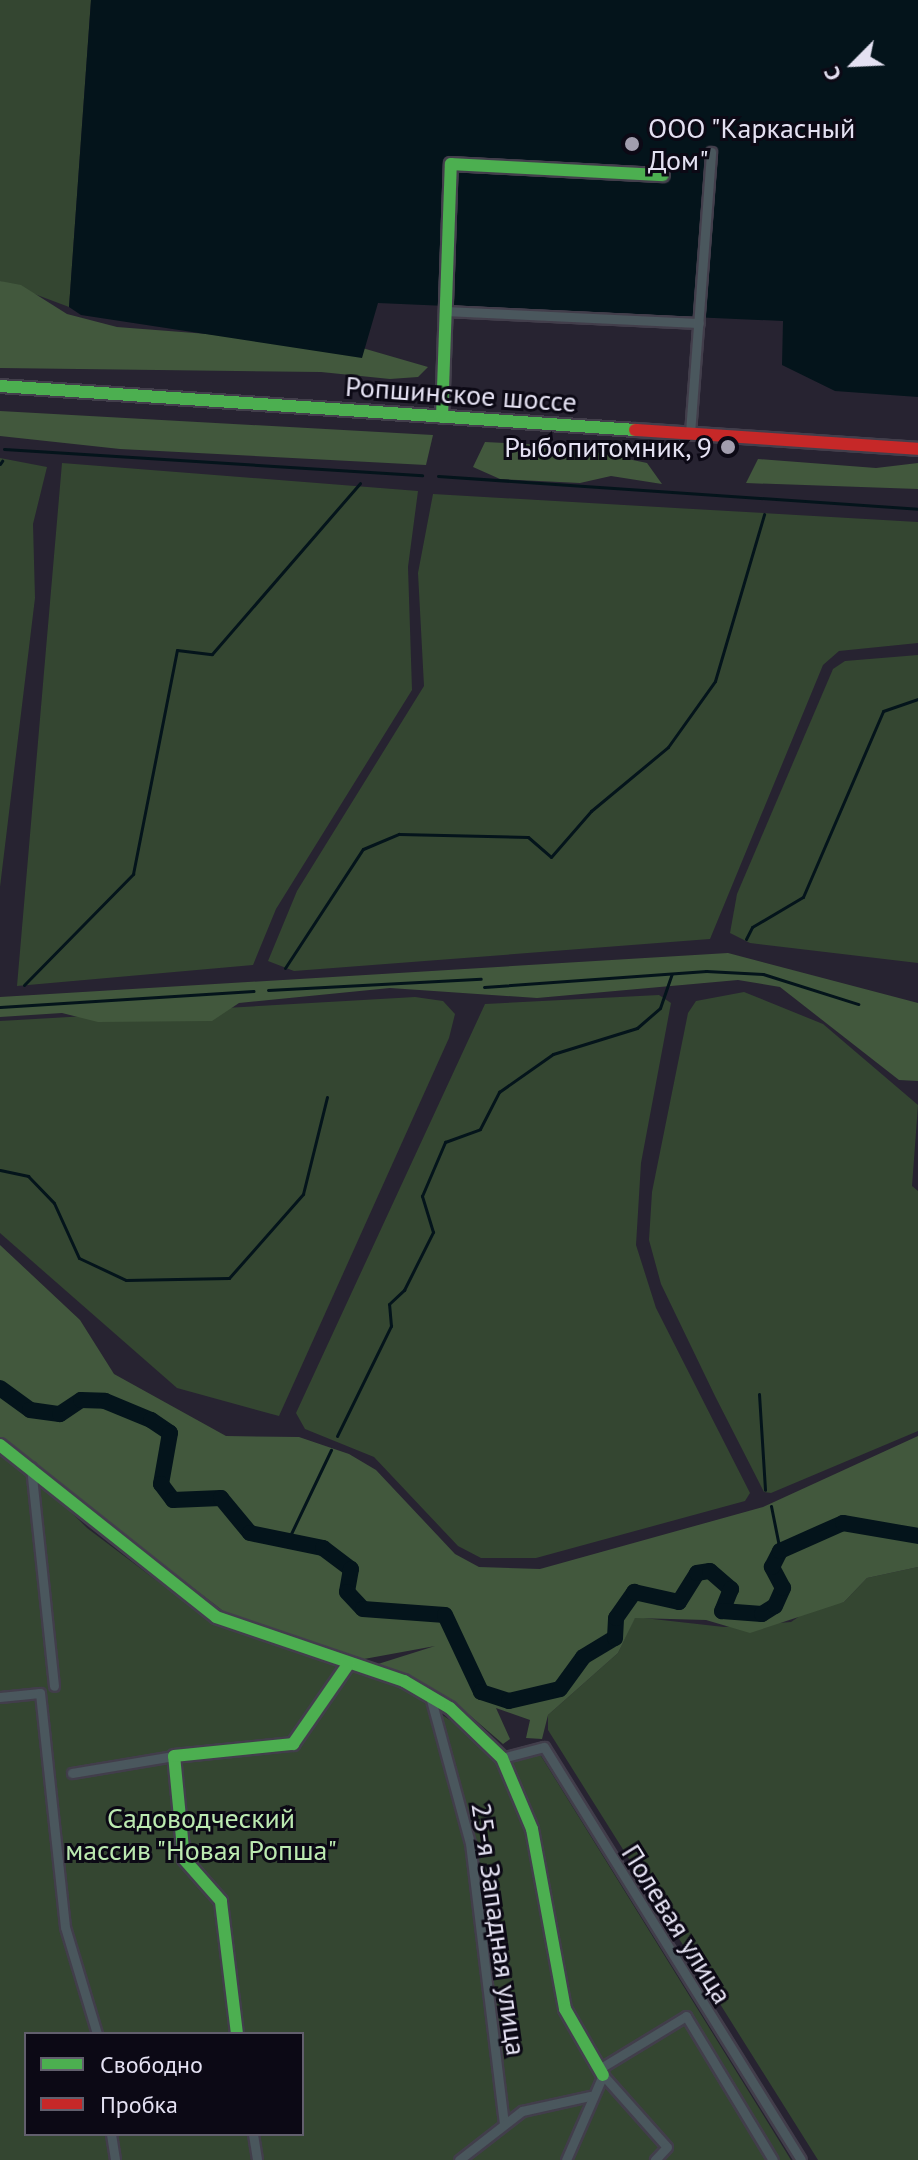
<!DOCTYPE html>
<html>
<head>
<meta charset="utf-8">
<style>
  body { margin:0 }
  #map { position:relative; width:918px; height:2160px; overflow:hidden; background:#272331; font-family:"PT Sans",sans-serif }
  div>[style] { position:absolute }
  [style*='--x'] { left:calc(var(--x)*1px); top:calc(var(--y)*1px); width:calc(var(--w)*1px); rotate:calc(var(--a)*1deg) }
  .green>* { inset:0; background:#344631 }
  .forest>* { inset:0; background:#42583d }
  .water>* { inset:0; background:#04141b }
  .stream>* { height:3px; margin:-1.5px; padding:0 1.5px; transform-origin:1.5px; border-radius:1.5px; background:#04141b }
  .river>* { height:16px; margin:-8px; padding:0 8px; transform-origin:8px; border-radius:8px; background:#04141b }
  .roads { filter:drop-shadow(2px 0 #423e4b) drop-shadow(-2px 0 #423e4b) drop-shadow(0 2px #423e4b) drop-shadow(0 -2px #423e4b) }
  .street>* { height:9px; margin:-4.5px; padding:0 4.5px; transform-origin:4.5px; border-radius:4.5px; background:#4a575d }
  .fast>* { height:12px; margin:-6px; padding:0 6px; transform-origin:6px; border-radius:6px; background:#4caf50 }
  .jam>* { height:12px; margin:-6px; padding:0 6px; transform-origin:6px; border-radius:6px; background:#c62828 }
  .dots>* { width:22px; height:22px; translate:-50% -50%; box-sizing:border-box; border:4px solid #0c0915; border-radius:50% }
  span { translate:-50% -50%; white-space:nowrap; text-align:center; line-height:1.15; -webkit-text-stroke:6px #0c0915; paint-order:stroke }
  .poi-label { font-size:28px; color:#e4e1f2 }
  .left { translate:0 -50%; text-align:left }
  .right { translate:-100% -50%; text-align:right }
  .street-label { font-size:28px; color:#e4e1f2 }
  .park-label { font-size:28px; color:#bbe9b0 }
  .legend { position:absolute; left:24px; top:2032px; width:280px; height:104px; box-sizing:border-box; background:#0c0915; border:2px solid #625f6d; margin:0; padding:10px 14px; list-style:none; font-size:24px; color:#e4e1f2 }
  .legend li { display:flex; align-items:center; gap:16px; height:40px }
  .legend b { width:40px; border:2px solid #625f6d }
  .north { position:absolute; left:814px; top:24px; width:80px; height:80px; -webkit-text-stroke:6px #0c0915; paint-order:stroke; rotate:246deg; font-size:22px; font-weight:700; line-height:32px; text-align:center; color:#e4e1f2 }
  .north::after { content:''; display:block; margin:auto; width:28px; height:36px; background:#e4e1f2; clip-path:polygon(50% 0,100% 100%,50% 72%,0 100%) }
</style>
</head>
<body>
<div id="map">
  <div class="green">
    <div style="clip-path:polygon(0 0,91px 0,69px 307px,0 281px)"></div>
    <div style="clip-path:polygon(0 458px,47px 467px,33px 524px,35px 598px,0 887px)"></div>
    <div style="clip-path:polygon(62px 463px,418px 491px,408px 567px,412px 690px,276px 909px,253px 965px,17px 986px)"></div>
    <div style="clip-path:polygon(433px 494px,918px 522px,918px 643px,839px 651px,823px 665px,710px 939px,294px 971px,268px 961px,297px 891px,424px 686px,418px 573px)"></div>
    <div style="clip-path:polygon(918px 655px,918px 963px,750px 943px,730px 933px,737px 894px,833px 669px,845px 661px)"></div>
    <div style="clip-path:polygon(744px 992px,823px 1024px,918px 1105px,912px 1186px,918px 1191px,918px 1431px,771px 1493px,764px 1492px,715px 1396px,661px 1284px,649px 1240px,652px 1192px,688px 1013px,696px 1001px)"></div>
    <div style="clip-path:polygon(659px 995px,671px 1003px,641px 1163px,636px 1245px,656px 1308px,750px 1493px,745px 1501px,536px 1558px,481px 1558px,458px 1546px,374px 1457px,305px 1429px,296px 1413px,485px 1004px)"></div>
    <div style="clip-path:polygon(415px 997px,443px 1001px,455px 1014px,449px 1038px,279px 1416px,177px 1388px,0 1233px,0 1021px)"></div>
    <div style="clip-path:polygon(evenodd,0 1454px,29px 1470px,87px 1528px,213px 1623px,401px 1687px,497px 1752px,538px 1751px,791px 2160px,0 2160px,0 1454px,26px 2034px,302px 2034px,302px 2134px,26px 2134px,26px 2034px)"></div>
    <div style="clip-path:polygon(918px 1567px,918px 2160px,818px 2160px,548px 1730px,548px 1715px,618px 1653px,635px 1617px,724px 1627px,791px 1622px,816px 1605px,844px 1602px,867px 1578px)"></div>
  </div>
  <div class="forest">
    <div style="clip-path:polygon(0 281px,21px 285px,67px 314px,117px 327px,352px 345px,428px 367px,418px 377px,390px 379px,321px 372px,0 368px)"></div>
    <div style="clip-path:polygon(0 411px,433px 435px,426px 465px,120px 449px,0 436px)"></div>
    <div style="clip-path:polygon(485px 442px,566px 446px,647px 463px,662px 484px,611px 476px,580px 483px,500px 479px,473px 467px)"></div>
    <div style="clip-path:polygon(758px 459px,876px 468px,918px 463px,918px 489px,746px 483px)"></div>
    <div style="clip-path:polygon(728px 953px,918px 1003px,918px 1081px,899px 1080px,780px 987px,738px 980px,537px 998px,390px 988px,239px 1003px,212px 1021px,98px 1022px,62px 1013px,0 1017px,0 997px)"></div>
    <div style="clip-path:polygon(0 1245px,80px 1320px,114px 1374px,226px 1436px,299px 1437px,349px 1454px,376px 1470px,455px 1554px,479px 1567px,540px 1569px,763px 1507px,918px 1436px,918px 1567px,867px 1578px,844px 1602px,750px 1633px,706px 1620px,635px 1618px,618px 1653px,548px 1715px,542px 1739px,526px 1738px,530px 1720px,496px 1708px,510px 1739px,503px 1744px,452px 1700px,378px 1664px,435px 1646px,364px 1659px,227px 1614px,0 1439px)"></div>
  </div>
  <div class="water">
    <div style="clip-path:polygon(91px 0,918px 0,918px 397px,835px 391px,782px 365px,783px 321px,378px 303px,362px 358px,81px 315px,69px 307px)"></div>
  </div>
  <div class="stream">
    <div style="--x:4;--y:449;--w:419;--a:3.6"></div>
    <div style="--x:0;--y:464;--w:4;--a:-56"></div>
    <div style="--x:438;--y:476;--w:481;--a:3.9"></div>
    <div style="--x:746;--y:939;--w:13;--a:-63"></div>
    <div style="--x:752;--y:927;--w:59;--a:-30.5"></div>
    <div style="--x:803;--y:897;--w:202;--a:-66.7"></div>
    <div style="--x:883;--y:711;--w:37;--a:-19"></div>
    <div style="--x:285;--y:968;--w:142;--a:-56.8"></div>
    <div style="--x:363;--y:849;--w:39;--a:-23"></div>
    <div style="--x:399;--y:834;--w:129;--a:1.3"></div>
    <div style="--x:528;--y:837;--w:30;--a:41"></div>
    <div style="--x:551;--y:857;--w:61;--a:-49"></div>
    <div style="--x:591;--y:811;--w:100;--a:-39.7"></div>
    <div style="--x:668;--y:747;--w:81;--a:-54.5"></div>
    <div style="--x:715;--y:681;--w:174;--a:-73.6"></div>
    <div style="--x:24;--y:985;--w:156;--a:-45.5"></div>
    <div style="--x:133;--y:874;--w:228;--a:-78.9"></div>
    <div style="--x:177;--y:650;--w:35;--a:7"></div>
    <div style="--x:212;--y:654;--w:226;--a:-49.1"></div>
    <div style="--x:484;--y:987;--w:223;--a:-4.1"></div>
    <div style="--x:706;--y:971;--w:57;--a:3"></div>
    <div style="--x:763;--y:974;--w:100;--a:17.5"></div>
    <div style="--x:268;--y:990;--w:213;--a:-3"></div>
    <div style="--x:0;--y:1007;--w:254;--a:-3.6"></div>
    <div style="--x:0;--y:1170;--w:29;--a:12"></div>
    <div style="--x:28;--y:1176;--w:37;--a:46"></div>
    <div style="--x:54;--y:1203;--w:60;--a:65.6"></div>
    <div style="--x:79;--y:1258;--w:52;--a:25.1"></div>
    <div style="--x:126;--y:1280;--w:103;--a:-1.1"></div>
    <div style="--x:229;--y:1278;--w:112;--a:-48.6"></div>
    <div style="--x:303;--y:1194;--w:100;--a:-76.1"></div>
    <div style="--x:759;--y:1394;--w:96;--a:86.4"></div>
    <div style="--x:337;--y:1436;--w:123;--a:-63.9"></div>
    <div style="--x:391;--y:1326;--w:22;--a:-95"></div>
    <div style="--x:389;--y:1304;--w:21;--a:-43"></div>
    <div style="--x:404;--y:1290;--w:65;--a:-63.4"></div>
    <div style="--x:433;--y:1232;--w:38;--a:-107"></div>
    <div style="--x:422;--y:1196;--w:59;--a:-66.9"></div>
    <div style="--x:445;--y:1142;--w:37;--a:-20"></div>
    <div style="--x:480;--y:1129;--w:42;--a:-62.8"></div>
    <div style="--x:499;--y:1092;--w:66;--a:-35.1"></div>
    <div style="--x:553;--y:1054;--w:88;--a:-17.2"></div>
    <div style="--x:637;--y:1028;--w:30;--a:-41"></div>
    <div style="--x:660;--y:1008;--w:36;--a:-71"></div>
    <div style="--x:771;--y:1506;--w:46;--a:78.7"></div>
    <div style="--x:288;--y:1540;--w:100;--a:-64.5"></div>
  </div>
  <div class="river">
    <div style="--x:0;--y:1388;--w:37;--a:36"></div>
    <div style="--x:30;--y:1410;--w:30;--a:8"></div>
    <div style="--x:60;--y:1414;--w:25;--a:-34"></div>
    <div style="--x:81;--y:1400;--w:24;--a:2"></div>
    <div style="--x:105;--y:1401;--w:50;--a:22.4"></div>
    <div style="--x:151;--y:1420;--w:23;--a:34"></div>
    <div style="--x:170;--y:1433;--w:52;--a:100"></div>
    <div style="--x:161;--y:1484;--w:20;--a:53"></div>
    <div style="--x:173;--y:1500;--w:48;--a:-2.4"></div>
    <div style="--x:221;--y:1498;--w:45;--a:50.4"></div>
    <div style="--x:250;--y:1533;--w:75;--a:11.6"></div>
    <div style="--x:323;--y:1548;--w:35;--a:37"></div>
    <div style="--x:351;--y:1569;--w:23;--a:100"></div>
    <div style="--x:347;--y:1592;--w:23;--a:47"></div>
    <div style="--x:363;--y:1609;--w:82;--a:4.2"></div>
    <div style="--x:445;--y:1615;--w:85;--a:64.9"></div>
    <div style="--x:481;--y:1692;--w:29;--a:18"></div>
    <div style="--x:509;--y:1701;--w:52;--a:-13.2"></div>
    <div style="--x:560;--y:1689;--w:39;--a:-54"></div>
    <div style="--x:583;--y:1657;--w:37;--a:-31"></div>
    <div style="--x:615;--y:1638;--w:20;--a:-87"></div>
    <div style="--x:616;--y:1618;--w:32;--a:-55"></div>
    <div style="--x:634;--y:1592;--w:46;--a:12.5"></div>
    <div style="--x:679;--y:1602;--w:34;--a:-58"></div>
    <div style="--x:697;--y:1573;--w:13;--a:-9"></div>
    <div style="--x:710;--y:1571;--w:28;--a:41"></div>
    <div style="--x:731;--y:1589;--w:24;--a:112"></div>
    <div style="--x:722;--y:1611;--w:40;--a:4.3"></div>
    <div style="--x:762;--y:1614;--w:15;--a:-32"></div>
    <div style="--x:775;--y:1606;--w:20;--a:-66"></div>
    <div style="--x:783;--y:1588;--w:24;--a:-118"></div>
    <div style="--x:772;--y:1567;--w:18;--a:-63"></div>
    <div style="--x:780;--y:1551;--w:69;--a:-24"></div>
    <div style="--x:843;--y:1523;--w:76;--a:9.8"></div>
  </div>
  <div class="roads">
    <div class="street">
      <div style="--x:444;--y:311;--w:255;--a:2.7"></div>
      <div style="--x:690;--y:433;--w:282;--a:-85.7"></div>
      <div style="--x:31;--y:1467;--w:220;--a:84"></div>
      <div style="--x:430;--y:1696;--w:152;--a:74.8"></div>
      <div style="--x:470;--y:1843;--w:282;--a:83.1"></div>
      <div style="--x:0;--y:1697;--w:40;--a:-5.7"></div>
      <div style="--x:40;--y:1693;--w:235;--a:83.9"></div>
      <div style="--x:65;--y:1927;--w:112;--a:73.3"></div>
      <div style="--x:502;--y:1758;--w:43;--a:-14.7"></div>
      <div style="--x:544;--y:1747;--w:486;--a:58.1"></div>
      <div style="--x:72;--y:1773;--w:103;--a:-9.5"></div>
      <div style="--x:599;--y:2069;--w:102;--a:-31.3"></div>
      <div style="--x:686;--y:2016;--w:168;--a:58.9"></div>
      <div style="--x:111;--y:2134;--w:26;--a:81"></div>
      <div style="--x:253;--y:2134;--w:26;--a:81"></div>
      <div style="--x:459;--y:2160;--w:80;--a:-37.9"></div>
      <div style="--x:522;--y:2111;--w:70;--a:-12.4"></div>
      <div style="--x:566;--y:2160;--w:93;--a:-66.5"></div>
      <div style="--x:603;--y:2075;--w:96;--a:48.4"></div>
      <div style="--x:667;--y:2147;--w:18;--a:133"></div>
    </div>
    <div class="fast">
      <div style="--x:0;--y:386;--w:637;--a:3.96"></div>
      <div style="--x:442;--y:417;--w:253;--a:-88"></div>
      <div style="--x:451;--y:164;--w:212;--a:3"></div>
      <div style="--x:0;--y:1445;--w:276;--a:38.5"></div>
      <div style="--x:216;--y:1617;--w:199;--a:18.8"></div>
      <div style="--x:404;--y:1681;--w:53;--a:30.4"></div>
      <div style="--x:450;--y:1708;--w:72;--a:43.9"></div>
      <div style="--x:502;--y:1758;--w:77;--a:67.1"></div>
      <div style="--x:532;--y:1829;--w:183;--a:79.6"></div>
      <div style="--x:565;--y:2009;--w:76;--a:60.1"></div>
      <div style="--x:237;--y:2034;--w:134;--a:-96.9"></div>
      <div style="--x:221;--y:1901;--w:56;--a:-131.4"></div>
      <div style="--x:184;--y:1859;--w:103;--a:-95.5"></div>
      <div style="--x:174;--y:1756;--w:120;--a:-5.8"></div>
      <div style="--x:293;--y:1744;--w:98;--a:-55.3"></div>
    </div>
    <div class="jam">
      <div style="--x:635;--y:430;--w:284;--a:3.8"></div>
    </div>
  </div>
  <div class="dots">
    <div style="left:632px;top:144px;background:#a29eae"></div>
    <div style="left:728px;top:447px;background:#a29eae"></div>
  </div>
  <div class="poi-label">
    <span class="left" style="left:648px;top:144px">ООО "Каркасный<br>Дом"</span>
    <span class="right" style="left:712px;top:447px">Рыбопитомник, 9</span>
  </div>
  <div class="street-label">
    <span style="left:461px;top:394px;rotate:4deg">Ропшинское шоссе</span>
    <span style="left:677px;top:1924px;rotate:58deg">Полевая улица</span>
    <span style="left:499px;top:1929px;rotate:82deg">25-я Западная улица</span>
  </div>
  <div class="park-label">
    <span style="left:201px;top:1834px">Садоводческий<br>массив "Новая Ропша"</span>
  </div>
  <ul class="legend">
  <li><b style="height:10px;background:#4caf50"></b>Свободно</li>
  <li><b style="height:10px;background:#c62828"></b>Пробка</li>
  </ul>
  <div class="north">С</div>
</div>
</body>
</html>
